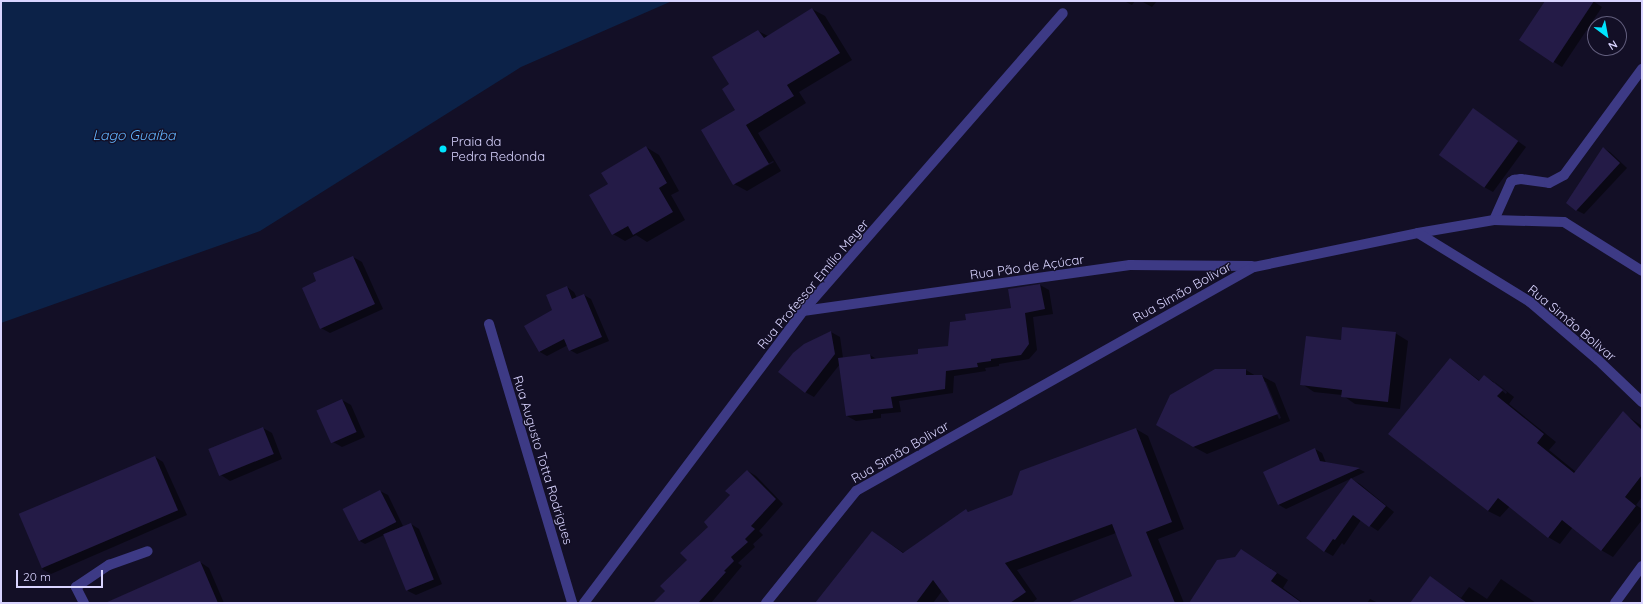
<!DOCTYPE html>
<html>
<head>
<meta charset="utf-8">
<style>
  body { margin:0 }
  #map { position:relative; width:1643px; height:604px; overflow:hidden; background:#130f26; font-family:Quicksand,sans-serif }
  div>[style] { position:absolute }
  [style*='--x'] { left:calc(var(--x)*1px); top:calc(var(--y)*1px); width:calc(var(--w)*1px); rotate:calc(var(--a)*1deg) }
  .water>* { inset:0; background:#0c2248 }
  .shadow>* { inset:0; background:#0007 }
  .building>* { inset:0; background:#241b47; transform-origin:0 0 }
  .minor>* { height:10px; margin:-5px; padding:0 5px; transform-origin:5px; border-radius:5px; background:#3d3a85 }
  .dots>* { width:11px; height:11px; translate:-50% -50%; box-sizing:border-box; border:2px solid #130f26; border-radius:50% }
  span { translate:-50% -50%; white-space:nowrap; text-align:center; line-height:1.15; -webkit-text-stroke:3px #130f26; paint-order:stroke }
  .poi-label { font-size:13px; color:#d9d4ff }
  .left { translate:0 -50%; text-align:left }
  .street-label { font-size:13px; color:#d9d4ff }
  .water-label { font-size:14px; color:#62b6ff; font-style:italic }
  .frame { position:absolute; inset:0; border:2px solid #d9d4ff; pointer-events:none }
  .north { position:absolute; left:1587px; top:16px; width:40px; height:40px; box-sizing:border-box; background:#130f26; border:1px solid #625e7d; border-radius:50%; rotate:148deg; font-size:11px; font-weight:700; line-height:16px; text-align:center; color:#d9d4ff }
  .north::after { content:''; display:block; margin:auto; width:14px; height:18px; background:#00e5ff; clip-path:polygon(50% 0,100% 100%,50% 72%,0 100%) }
  .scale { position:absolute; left:16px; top:570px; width:87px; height:18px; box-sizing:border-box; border:2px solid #d9d4ff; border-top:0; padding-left:5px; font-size:12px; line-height:14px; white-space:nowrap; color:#d9d4ff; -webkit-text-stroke:3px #130f26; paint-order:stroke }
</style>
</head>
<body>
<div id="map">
  <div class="water">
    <div style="clip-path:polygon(1px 1px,672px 1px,521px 67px,260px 231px,1px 323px)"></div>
  </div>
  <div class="shadow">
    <div style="clip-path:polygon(1124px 1px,1135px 1px,1132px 5px)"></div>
    <div style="clip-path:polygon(1141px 1px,1157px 1px,1152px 7px)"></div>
    <div style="clip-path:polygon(1547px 1px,1593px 1px,1602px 7px,1562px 67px,1554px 62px)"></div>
    <div style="clip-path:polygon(evenodd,812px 9px,825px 16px,852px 60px,799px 92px,806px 103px,758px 133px,781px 171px,747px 191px,734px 184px,737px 111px,730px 85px,758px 31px,768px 36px,812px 9px,773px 161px,774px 162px,739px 182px,739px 180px,773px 161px)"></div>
    <div style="clip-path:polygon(1473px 109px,1526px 147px,1493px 192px,1484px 187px)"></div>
    <div style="clip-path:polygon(646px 147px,659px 155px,679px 191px,671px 195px,685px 220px,647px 242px,636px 235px,625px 241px,613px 234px)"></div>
    <div style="clip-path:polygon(1603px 148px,1610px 152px,1627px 168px,1584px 214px,1576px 210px)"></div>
    <div style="clip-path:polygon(353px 257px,362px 262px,383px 309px,330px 333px,321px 328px,317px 282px)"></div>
    <div style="clip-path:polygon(1040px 285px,1049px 290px,1053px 314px,1033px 317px,1037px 350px,1029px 359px,999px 364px,999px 366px,985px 368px,986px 371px,954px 376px,953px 393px,899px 401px,901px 412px,881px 414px,881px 418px,856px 421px,847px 416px,840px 364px,814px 397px,805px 392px,831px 332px,840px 337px,843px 358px,870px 355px,878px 360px,919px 355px,949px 347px,967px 320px,1012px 309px)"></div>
    <div style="clip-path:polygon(567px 287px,574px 292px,577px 298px,584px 295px,591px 299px,609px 341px,577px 354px,570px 350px,568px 345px,547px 356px,540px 352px,525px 326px,554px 311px)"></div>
    <div style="clip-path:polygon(1395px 333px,1408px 341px,1400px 409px,1355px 404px,1342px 395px,1314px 392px,1302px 384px,1342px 341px)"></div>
    <div style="clip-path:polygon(1451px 359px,1480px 381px,1484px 376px,1494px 382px,1494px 384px,1506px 394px,1507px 392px,1494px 382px,1496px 383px,1514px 397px,1509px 404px,1556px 442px,1549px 450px,1576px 472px,1623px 413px,1642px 426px,1642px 497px,1636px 505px,1642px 509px,1642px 520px,1613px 557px,1601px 550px,1573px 527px,1560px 544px,1548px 537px,1510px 506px,1500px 517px,1488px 511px)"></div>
    <div style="clip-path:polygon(evenodd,1246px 370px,1256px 376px,1262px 376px,1275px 383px,1290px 421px,1207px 454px,1194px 447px,1246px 370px,1264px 382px,1266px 382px,1281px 418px,1279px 419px,1264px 382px)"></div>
    <div style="clip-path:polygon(342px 400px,351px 405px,365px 437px,342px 447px,333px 442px)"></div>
    <div style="clip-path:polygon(263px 428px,272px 433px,282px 459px,230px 481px,221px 475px)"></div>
    <div style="clip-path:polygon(1136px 429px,1148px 436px,1184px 529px,1158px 539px,1184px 603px,1067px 603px,1133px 576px,1116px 533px,1017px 570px,1037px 599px,1032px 603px,989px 603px,942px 591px,933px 603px,845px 603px,872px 532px,904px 553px,966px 510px,970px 513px,1013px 496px)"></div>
    <div style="clip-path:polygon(1315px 449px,1322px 453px,1326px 463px,1359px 469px,1365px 472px,1286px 509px,1279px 505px,1264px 472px)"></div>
    <div style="clip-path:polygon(155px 457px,163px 462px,187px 515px,51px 574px,42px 569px)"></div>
    <div style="clip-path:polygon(748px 471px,756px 476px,783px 504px,759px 531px,763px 535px,753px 544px,755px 547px,738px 563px,742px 566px,711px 603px,654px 603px,667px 591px)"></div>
    <div style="clip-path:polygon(1351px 479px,1360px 484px,1394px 512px,1378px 531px,1361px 520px,1344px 545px,1342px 543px,1333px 556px,1324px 551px)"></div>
    <div style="clip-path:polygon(380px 491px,388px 495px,403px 526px,365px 544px,358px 540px)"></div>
    <div style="clip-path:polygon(411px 524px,419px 529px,442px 584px,416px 595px,408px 591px)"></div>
    <div style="clip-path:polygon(1242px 550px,1288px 580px,1283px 588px,1303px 603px,1190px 603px,1236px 558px)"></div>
    <div style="clip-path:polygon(200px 562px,209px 568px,224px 603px,106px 603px)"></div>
    <div style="clip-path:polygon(1430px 577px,1461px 598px,1469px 587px,1487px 599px,1501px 579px,1536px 603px,1411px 603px)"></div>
    <div style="clip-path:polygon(1370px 599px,1378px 603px,1367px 603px)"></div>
  </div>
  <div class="building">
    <div style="clip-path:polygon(1545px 1px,1594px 1px,1553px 63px,1519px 40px)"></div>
    <div style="clip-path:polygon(812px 8px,840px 53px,787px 85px,794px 96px,746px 125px,769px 164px,733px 185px,701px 130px,735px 110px,722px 89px,729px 84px,712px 57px,758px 30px,764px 38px)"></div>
    <div style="left:1473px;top:108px;width:56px;height:58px;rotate:36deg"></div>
    <div style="clip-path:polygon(646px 146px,667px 183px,659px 188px,673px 212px,633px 235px,628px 226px,612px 235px,589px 195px,608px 184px,601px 173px)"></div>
    <div style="clip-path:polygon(1603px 147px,1620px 163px,1576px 211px,1566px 203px)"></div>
    <div style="clip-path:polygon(353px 256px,375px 304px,320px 329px,302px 288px,316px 281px,313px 273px)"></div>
    <div style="clip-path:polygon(1040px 284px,1045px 309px,1025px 313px,1029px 344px,1021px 355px,991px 359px,991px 361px,977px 363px,978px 367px,946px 371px,945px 389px,891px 397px,893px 408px,873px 410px,873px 413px,846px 416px,838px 358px,870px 354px,871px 359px,918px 354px,918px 349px,948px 346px,950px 322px,966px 320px,965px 314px,1011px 308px,1008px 289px)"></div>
    <div style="clip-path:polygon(567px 286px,572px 299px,584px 294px,602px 337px,569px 351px,564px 339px,539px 352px,524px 326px,552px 310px,546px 295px)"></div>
    <div style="clip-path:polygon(1342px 327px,1396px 332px,1388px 402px,1341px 397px,1342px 390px,1300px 385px,1306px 336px,1341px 340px)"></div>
    <div style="clip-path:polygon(831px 331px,835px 354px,805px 393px,778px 372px,793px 353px,804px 344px)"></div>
    <div style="clip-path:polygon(1450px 358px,1479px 381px,1484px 375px,1503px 390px,1497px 396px,1544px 434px,1537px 443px,1574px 473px,1623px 411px,1642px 430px,1642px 475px,1625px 497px,1636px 506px,1601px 551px,1562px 520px,1548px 538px,1498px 498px,1488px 511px,1388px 434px)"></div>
    <div style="clip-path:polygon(1215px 369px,1246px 369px,1246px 375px,1262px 375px,1278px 414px,1193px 447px,1156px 425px,1170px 395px)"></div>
    <div style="left:342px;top:399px;width:36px;height:28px;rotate:66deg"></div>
    <div style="left:263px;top:427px;width:29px;height:59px;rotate:68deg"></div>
    <div style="clip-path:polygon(1136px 428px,1172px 522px,1146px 532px,1175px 603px,1067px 603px,1132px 576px,1112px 524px,1005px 563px,1026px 592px,1010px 603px,950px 603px,933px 580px,916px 603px,815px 603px,872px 531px,903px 553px,966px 509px,968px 512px,1012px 495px,1020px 471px)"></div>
    <div style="clip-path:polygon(1315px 448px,1320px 461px,1360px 468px,1278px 505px,1263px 472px)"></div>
    <div style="left:155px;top:456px;width:59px;height:148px;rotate:67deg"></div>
    <div style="clip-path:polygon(747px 470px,776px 499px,751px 526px,755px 529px,745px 539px,748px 542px,731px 557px,734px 561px,724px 571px,726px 572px,698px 603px,653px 603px,665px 591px,660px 586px,687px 560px,680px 553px,708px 527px,704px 522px,730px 495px,725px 491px)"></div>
    <div style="clip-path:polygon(1351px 478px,1386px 506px,1369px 527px,1353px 515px,1335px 540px,1333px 539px,1324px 552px,1306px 538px)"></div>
    <div style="left:380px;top:490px;width:36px;height:42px;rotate:63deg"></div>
    <div style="left:411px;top:523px;width:61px;height:30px;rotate:68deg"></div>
    <div style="clip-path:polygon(1241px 549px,1277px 573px,1271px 581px,1302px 603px,1189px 603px,1217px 560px,1235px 557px)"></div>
    <div style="clip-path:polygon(200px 561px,218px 603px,105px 603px,175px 572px)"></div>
    <div style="clip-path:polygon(1430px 576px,1467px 603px,1410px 603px)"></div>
  </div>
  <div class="minor">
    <div style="--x:1494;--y:220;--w:42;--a:-65.9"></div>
    <div style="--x:1511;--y:182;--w:4;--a:-34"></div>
    <div style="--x:1514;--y:180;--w:7;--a:-8"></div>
    <div style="--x:1521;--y:179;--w:28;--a:8"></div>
    <div style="--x:1549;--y:183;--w:17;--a:-28"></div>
    <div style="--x:1564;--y:175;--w:132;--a:-53.7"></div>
    <div style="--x:1418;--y:233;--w:77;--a:-9.7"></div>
    <div style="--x:1494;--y:220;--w:70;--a:1.6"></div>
    <div style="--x:1564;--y:222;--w:92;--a:32.1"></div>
    <div style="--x:803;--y:311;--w:330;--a:-8"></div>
    <div style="--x:1130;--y:265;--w:122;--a:0.5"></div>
    <div style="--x:489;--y:324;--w:291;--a:73.4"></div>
    <div style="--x:84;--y:603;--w:18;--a:-117"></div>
    <div style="--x:76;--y:587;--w:40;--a:-34"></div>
    <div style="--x:109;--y:565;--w:41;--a:-19.7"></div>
    <div style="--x:584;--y:603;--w:365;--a:-53.1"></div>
    <div style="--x:803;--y:311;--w:395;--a:-48.9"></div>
    <div style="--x:766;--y:603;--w:144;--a:-51.2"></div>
    <div style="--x:856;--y:491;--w:457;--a:-29.4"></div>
    <div style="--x:1254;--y:267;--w:167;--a:-11.7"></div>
    <div style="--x:1418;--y:233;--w:132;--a:31.6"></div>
    <div style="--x:1530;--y:302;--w:89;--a:40.5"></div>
    <div style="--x:1598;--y:360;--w:61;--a:43.7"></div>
    <div style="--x:1615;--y:603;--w:46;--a:-53.9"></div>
  </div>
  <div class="dots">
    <div style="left:443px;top:149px;background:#00e5ff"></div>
  </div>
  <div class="poi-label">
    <span class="left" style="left:451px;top:149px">Praia da<br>Pedra Redonda</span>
  </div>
  <div class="street-label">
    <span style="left:1027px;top:267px;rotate:-8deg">Rua Pão de Açúcar</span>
    <span style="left:813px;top:284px;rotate:-50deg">Rua Professor Emílio Meyer</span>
    <span style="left:1182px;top:292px;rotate:-29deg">Rua Simão Bolivar</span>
    <span style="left:1572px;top:323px;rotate:40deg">Rua Simão Bolivar</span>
    <span style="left:900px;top:452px;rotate:-30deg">Rua Simão Bolivar</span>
    <span style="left:543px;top:460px;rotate:73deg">Rua Augusto Totta Rodrigues</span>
  </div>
  <div class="water-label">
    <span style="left:134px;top:135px">Lago Guaíba</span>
  </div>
  <div class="frame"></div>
  <div class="north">N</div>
  <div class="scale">20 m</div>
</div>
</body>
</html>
